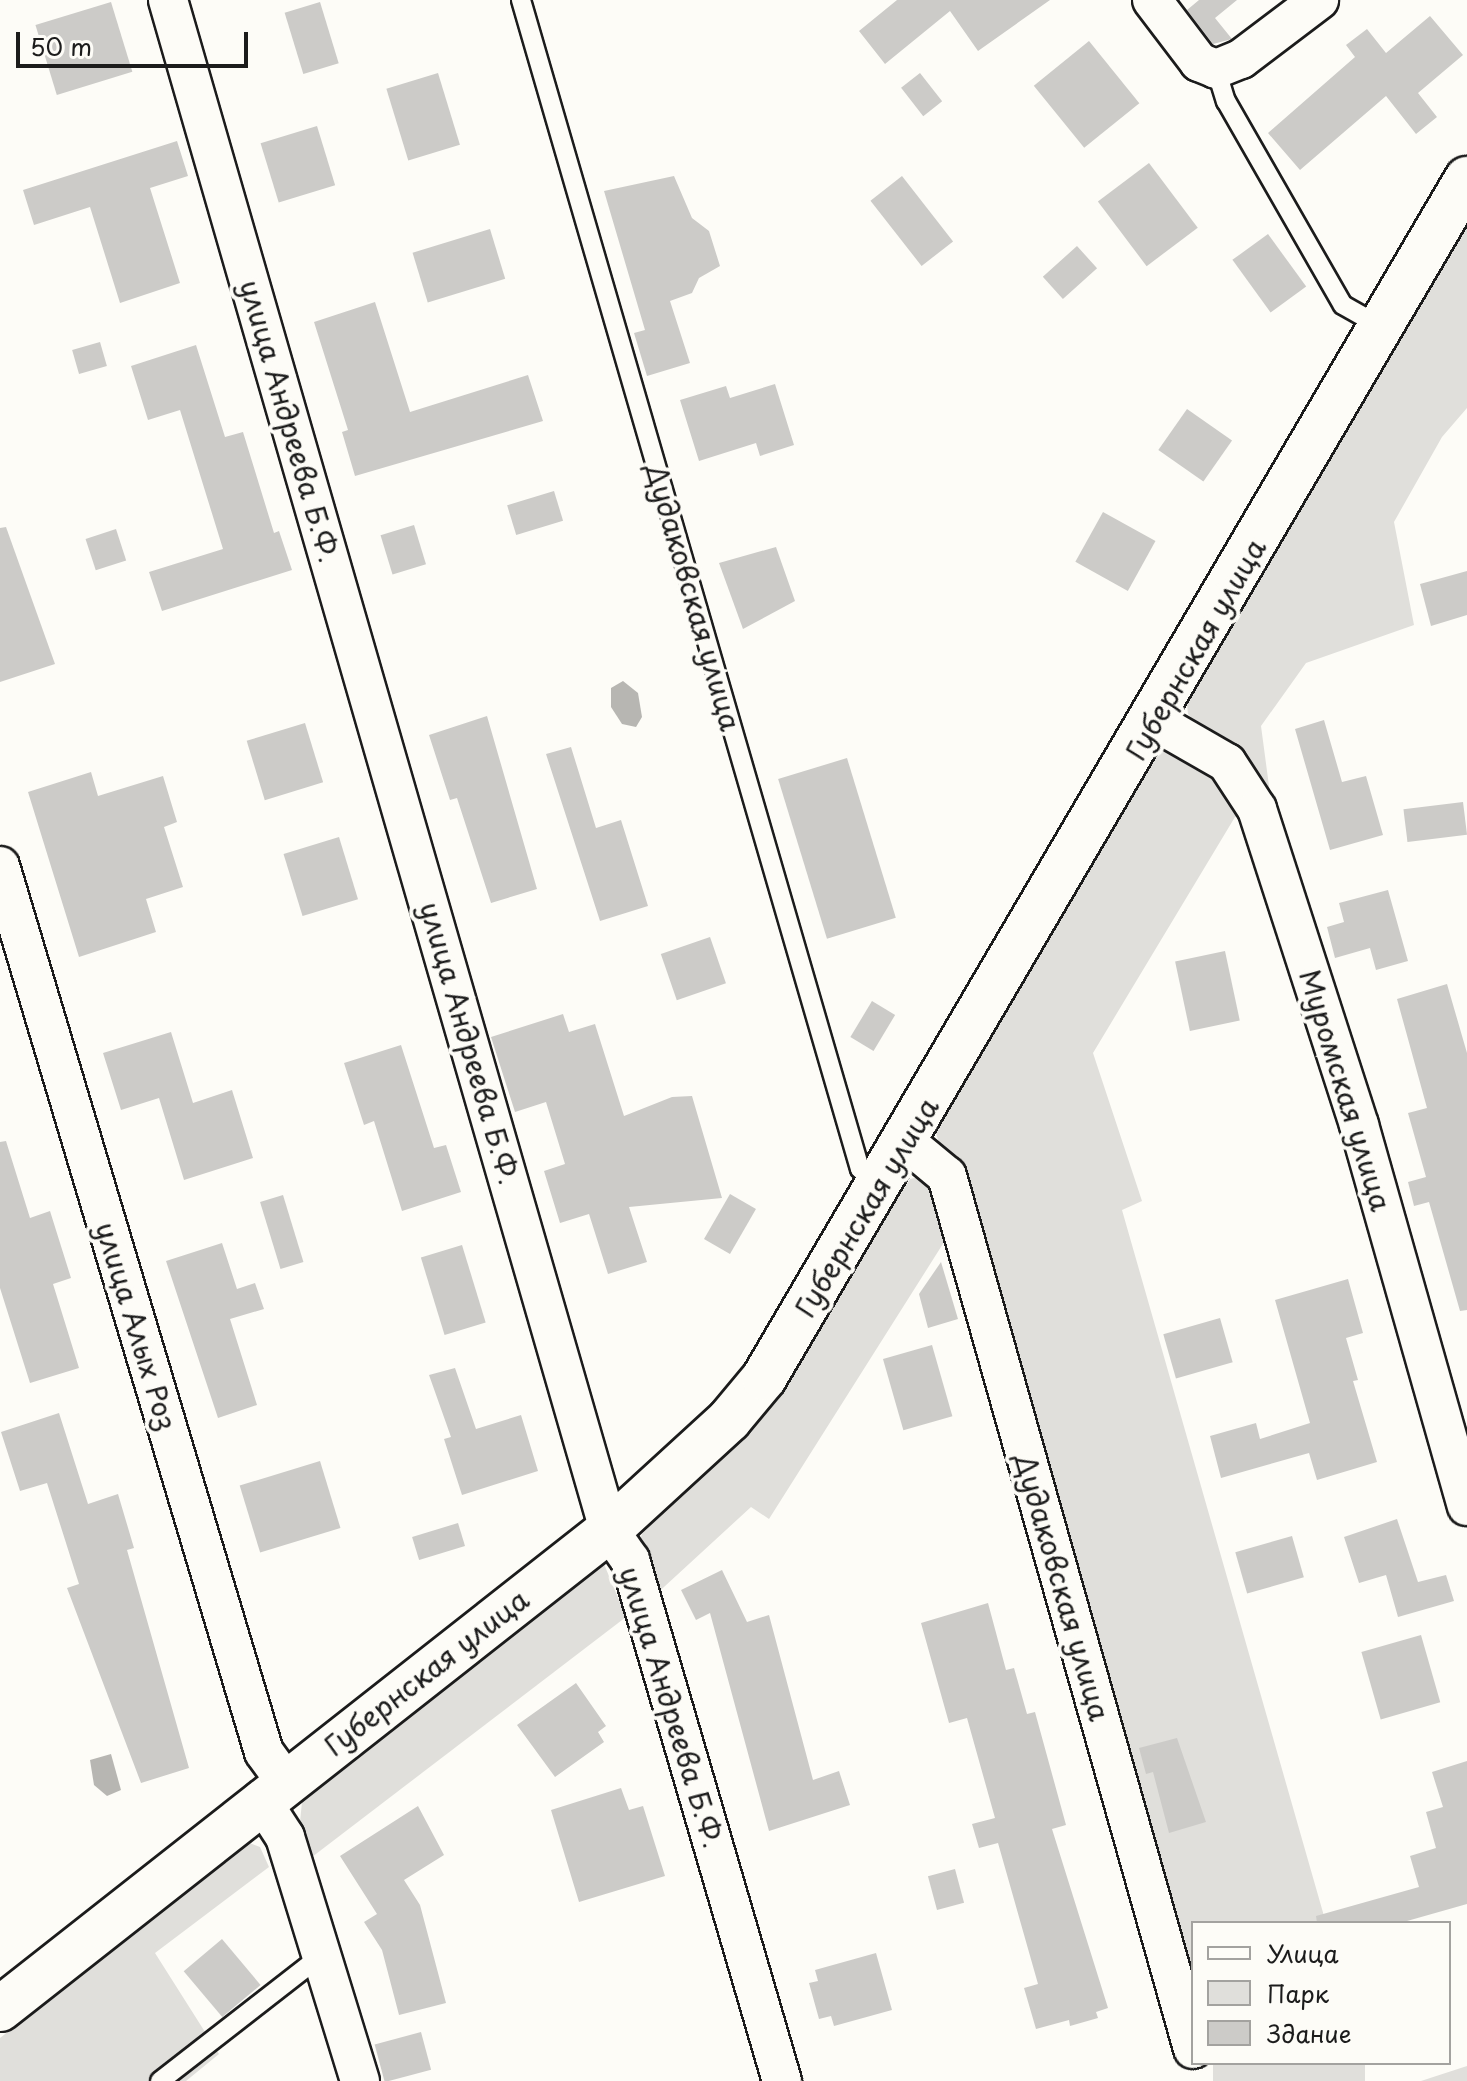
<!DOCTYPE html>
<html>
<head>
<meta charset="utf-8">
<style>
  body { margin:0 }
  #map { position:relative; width:1467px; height:2081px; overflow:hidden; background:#fdfcf7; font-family:"Playpen Sans",sans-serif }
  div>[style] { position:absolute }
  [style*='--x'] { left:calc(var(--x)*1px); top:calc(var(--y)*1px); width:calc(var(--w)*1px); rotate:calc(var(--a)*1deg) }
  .green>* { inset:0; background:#e0dfdb; transform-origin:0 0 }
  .water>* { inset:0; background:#b7b6b2 }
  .building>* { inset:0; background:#cccbc8; transform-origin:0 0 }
  .roads { filter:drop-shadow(2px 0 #1c1c1c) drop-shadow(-2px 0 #1c1c1c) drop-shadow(0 2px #1c1c1c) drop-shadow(0 -2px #1c1c1c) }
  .lane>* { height:18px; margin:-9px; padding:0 9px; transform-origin:9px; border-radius:9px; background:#fdfcf7 }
  .street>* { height:38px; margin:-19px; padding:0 19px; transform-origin:19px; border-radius:19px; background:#fdfcf7 }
  .secondary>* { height:44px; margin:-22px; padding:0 22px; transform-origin:22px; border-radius:22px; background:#fdfcf7 }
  span { translate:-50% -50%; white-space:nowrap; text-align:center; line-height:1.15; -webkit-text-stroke:8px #fdfcf7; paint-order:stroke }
  .street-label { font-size:28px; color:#1c1c1c }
  .legend { position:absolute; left:1191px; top:1921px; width:260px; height:144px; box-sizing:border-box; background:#fdfcf7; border:2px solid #a3a29f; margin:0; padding:10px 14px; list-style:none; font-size:24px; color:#1c1c1c }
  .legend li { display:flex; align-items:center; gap:16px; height:40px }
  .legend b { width:40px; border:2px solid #a3a29f }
  .scale { position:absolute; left:16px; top:32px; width:232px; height:36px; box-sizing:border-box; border:4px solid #1c1c1c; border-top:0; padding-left:10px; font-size:24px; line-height:28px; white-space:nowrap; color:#1c1c1c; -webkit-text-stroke:6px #fdfcf7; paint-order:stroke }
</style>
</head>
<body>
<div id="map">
  <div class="green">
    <div style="clip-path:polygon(1467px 220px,1467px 408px,1442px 437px,1394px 522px,1414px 625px,1306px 663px,1261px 726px,1271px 801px,1188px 714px,1186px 696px)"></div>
    <div style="clip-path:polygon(1168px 747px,1218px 775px,1246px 817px,1235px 817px,1093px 1053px,1142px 1201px,1122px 1210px,1326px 1923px,1193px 1923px,1193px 1992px,936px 1133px,1159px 751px)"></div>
    <div style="clip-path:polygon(920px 1177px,930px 1182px,946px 1239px,769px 1519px,751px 1507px,652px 1598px,638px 1547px,642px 1534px,745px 1432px,910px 1179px)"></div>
    <div style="clip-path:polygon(604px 1564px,626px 1617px,312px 1857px,300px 1822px,302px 1802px,592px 1566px)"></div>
    <div style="clip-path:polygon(247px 1842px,260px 1847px,269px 1867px,155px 1953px,219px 2054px,186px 2081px,0 2081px,0 2038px)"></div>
    <div style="left:1213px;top:2063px;width:152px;height:19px"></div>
    <div style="clip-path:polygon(1467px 2066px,1467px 2081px,1421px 2081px)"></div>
  </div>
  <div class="water">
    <div style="clip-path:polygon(623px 681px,638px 693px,642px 717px,636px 727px,622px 724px,611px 707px,611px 688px)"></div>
    <div style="clip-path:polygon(111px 1754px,121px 1790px,107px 1796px,94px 1785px,90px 1760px)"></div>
  </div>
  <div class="building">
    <div style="clip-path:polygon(897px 0,1050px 0,978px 51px,950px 11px,885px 64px,859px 31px)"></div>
    <div style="clip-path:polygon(1199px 0,1237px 0,1215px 18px,1232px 39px,1213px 44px,1187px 10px)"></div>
    <div style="left:111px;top:2px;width:73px;height:79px;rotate:73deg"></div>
    <div style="left:320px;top:2px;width:64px;height:37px;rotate:73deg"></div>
    <div style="clip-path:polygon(1430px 16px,1463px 55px,1418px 93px,1437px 117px,1416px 134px,1386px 96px,1300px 170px,1268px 133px,1355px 57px,1346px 45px,1367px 29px,1386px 53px)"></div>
    <div style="left:1089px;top:41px;width:80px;height:71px;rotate:51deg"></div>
    <div style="left:438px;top:73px;width:75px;height:54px;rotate:73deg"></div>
    <div style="left:920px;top:73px;width:36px;height:24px;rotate:52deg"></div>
    <div style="left:317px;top:126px;width:62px;height:59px;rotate:73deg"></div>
    <div style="clip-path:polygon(177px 141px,188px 176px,150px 188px,180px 283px,120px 303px,90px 207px,34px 225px,23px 190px)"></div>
    <div style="left:1149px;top:163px;width:81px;height:64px;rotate:53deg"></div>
    <div style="clip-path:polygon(674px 176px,692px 218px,709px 231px,720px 266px,699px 278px,692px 293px,670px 301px,690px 363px,647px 376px,634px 333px,645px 330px,604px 191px)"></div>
    <div style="left:902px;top:176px;width:83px;height:40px;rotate:52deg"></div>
    <div style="left:490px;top:229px;width:52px;height:81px;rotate:73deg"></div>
    <div style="left:1268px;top:234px;width:65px;height:44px;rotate:54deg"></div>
    <div style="left:1077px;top:246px;width:30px;height:46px;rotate:48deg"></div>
    <div style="clip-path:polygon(375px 302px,410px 412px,528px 375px,543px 421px,355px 476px,342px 432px,348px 430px,314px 322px)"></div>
    <div style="left:100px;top:342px;width:25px;height:29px;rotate:74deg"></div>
    <div style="clip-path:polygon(196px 345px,225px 437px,243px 432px,274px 533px,279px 531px,292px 570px,162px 611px,149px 572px,223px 549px,180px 410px,148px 420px,131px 366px)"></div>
    <div style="clip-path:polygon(775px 384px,794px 445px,760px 456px,756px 443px,699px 461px,680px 400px,726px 386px,730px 398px)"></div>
    <div style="left:1187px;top:409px;width:55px;height:50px;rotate:35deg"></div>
    <div style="left:554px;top:491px;width:31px;height:49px;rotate:73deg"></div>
    <div style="left:1103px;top:512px;width:60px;height:57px;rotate:29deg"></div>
    <div style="left:414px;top:525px;width:41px;height:35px;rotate:73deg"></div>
    <div style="clip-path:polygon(6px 527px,55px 664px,0 682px,0 528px)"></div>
    <div style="left:116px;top:529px;width:33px;height:32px;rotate:72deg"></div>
    <div style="clip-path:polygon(776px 547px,795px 601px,743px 629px,719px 563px)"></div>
    <div style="clip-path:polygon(1467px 571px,1467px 615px,1431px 626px,1420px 584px)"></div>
    <div style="clip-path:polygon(487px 716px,537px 889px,491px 903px,457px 798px,450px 800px,429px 735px)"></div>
    <div style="clip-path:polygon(1324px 720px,1342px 782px,1366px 776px,1383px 835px,1330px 850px,1295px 729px)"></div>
    <div style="left:305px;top:723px;width:62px;height:61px;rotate:73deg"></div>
    <div style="clip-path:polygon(571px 747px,596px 828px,621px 820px,648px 906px,600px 921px,546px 754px)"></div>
    <div style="left:847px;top:758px;width:167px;height:72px;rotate:73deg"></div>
    <div style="clip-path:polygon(91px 772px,98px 796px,163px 776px,177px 822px,164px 827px,183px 887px,146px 899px,156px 932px,79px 957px,28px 792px)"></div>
    <div style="left:1463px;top:802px;width:33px;height:60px;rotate:83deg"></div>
    <div style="left:339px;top:837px;width:65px;height:58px;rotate:73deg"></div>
    <div style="clip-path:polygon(1388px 890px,1408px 961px,1376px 970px,1370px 948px,1335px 958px,1327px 927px,1344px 922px,1339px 903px)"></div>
    <div style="left:710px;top:937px;width:49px;height:52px;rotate:71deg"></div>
    <div style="left:1225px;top:951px;width:71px;height:51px;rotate:78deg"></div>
    <div style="clip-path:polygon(1447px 984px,1467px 1053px,1467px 1310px,1460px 1311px,1429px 1202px,1414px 1206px,1408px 1182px,1426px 1177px,1408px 1113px,1427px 1108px,1397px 999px)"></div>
    <div style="left:872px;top:1001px;width:27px;height:42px;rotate:31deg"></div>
    <div style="clip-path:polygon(563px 1014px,569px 1032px,595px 1024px,624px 1116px,672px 1097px,692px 1096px,722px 1198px,629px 1207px,647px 1262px,608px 1274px,589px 1214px,560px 1223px,544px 1171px,565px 1164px,546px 1102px,515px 1112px,491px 1037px)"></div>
    <div style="clip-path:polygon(171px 1032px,193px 1103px,232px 1090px,253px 1158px,184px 1180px,159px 1098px,121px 1110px,103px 1053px)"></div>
    <div style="clip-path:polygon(401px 1045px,434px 1148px,446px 1145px,461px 1192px,402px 1211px,374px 1121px,364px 1125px,344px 1063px)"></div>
    <div style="clip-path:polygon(6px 1141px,30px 1218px,50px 1211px,71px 1278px,53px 1284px,79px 1368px,30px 1383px,0 1288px,0 1142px)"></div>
    <div style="left:730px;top:1194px;width:30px;height:52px;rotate:30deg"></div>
    <div style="left:283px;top:1195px;width:70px;height:24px;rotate:73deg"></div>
    <div style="clip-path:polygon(222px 1243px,237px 1289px,255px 1283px,264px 1309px,230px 1319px,257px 1405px,218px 1418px,166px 1261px)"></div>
    <div style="left:462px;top:1245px;width:81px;height:43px;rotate:73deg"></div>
    <div style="clip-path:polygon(941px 1262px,958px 1319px,928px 1328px,919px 1294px)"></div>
    <div style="clip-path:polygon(1348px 1279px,1363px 1333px,1346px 1338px,1358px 1380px,1353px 1381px,1377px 1462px,1317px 1480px,1309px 1453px,1221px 1478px,1210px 1436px,1256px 1423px,1260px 1439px,1310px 1423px,1275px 1300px)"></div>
    <div style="left:1220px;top:1318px;width:46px;height:59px;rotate:74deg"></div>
    <div style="left:932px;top:1345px;width:74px;height:51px;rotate:74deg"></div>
    <div style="clip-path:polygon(455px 1368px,476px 1429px,521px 1415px,538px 1471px,462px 1495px,444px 1439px,451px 1437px,429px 1375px)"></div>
    <div style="clip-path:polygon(59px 1413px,88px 1504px,118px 1494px,134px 1548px,127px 1550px,189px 1768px,141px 1783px,67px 1588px,79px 1584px,47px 1483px,20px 1491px,1px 1432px)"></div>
    <div style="left:320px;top:1461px;width:70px;height:84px;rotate:73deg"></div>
    <div style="clip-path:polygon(1397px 1519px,1418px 1582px,1446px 1575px,1454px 1601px,1398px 1617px,1386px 1575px,1359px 1583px,1344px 1537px)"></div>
    <div style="left:458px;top:1523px;width:24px;height:48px;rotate:73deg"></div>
    <div style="left:1292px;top:1536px;width:43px;height:59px;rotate:74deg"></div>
    <div style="clip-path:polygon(722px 1570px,747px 1622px,769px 1615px,813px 1780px,839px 1771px,850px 1805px,769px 1831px,710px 1613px,696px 1620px,681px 1590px)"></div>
    <div style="clip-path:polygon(988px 1603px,1006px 1670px,1014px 1668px,1027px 1714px,1035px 1712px,1066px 1825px,1052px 1829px,1108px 2008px,1096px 2012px,1098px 2018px,1070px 2026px,1069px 2020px,1036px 2029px,1024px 1988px,1038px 1984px,998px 1843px,979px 1848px,972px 1824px,995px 1818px,967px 1718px,949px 1723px,921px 1623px)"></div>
    <div style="left:1421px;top:1635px;width:70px;height:62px;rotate:74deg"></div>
    <div style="clip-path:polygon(576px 1683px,606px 1726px,598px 1732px,604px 1742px,555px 1777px,517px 1725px)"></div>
    <div style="clip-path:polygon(1177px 1738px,1206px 1822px,1169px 1833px,1153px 1772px,1146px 1774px,1139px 1748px)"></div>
    <div style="clip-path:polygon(1467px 1761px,1467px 1904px,1400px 1923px,1317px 1923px,1316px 1916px,1419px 1887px,1410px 1856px,1436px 1848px,1426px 1812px,1443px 1807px,1432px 1772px)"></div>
    <div style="clip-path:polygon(621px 1788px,629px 1810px,643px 1806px,665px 1876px,579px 1902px,551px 1810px)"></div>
    <div style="clip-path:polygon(418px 1806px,444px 1855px,404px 1880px,420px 1905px,446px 2003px,399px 2015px,382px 1950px,364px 1922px,377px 1914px,340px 1856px)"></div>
    <div style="left:955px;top:1869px;width:35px;height:28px;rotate:75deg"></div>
    <div style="left:222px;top:1939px;width:60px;height:50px;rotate:50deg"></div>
    <div style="clip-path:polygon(876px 1953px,892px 2010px,834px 2026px,831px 2016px,819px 2019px,809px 1983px,818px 1981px,815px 1970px)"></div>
    <div style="left:421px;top:2032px;width:39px;height:48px;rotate:75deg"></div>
  </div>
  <div class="roads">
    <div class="lane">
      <div style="--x:521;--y:0;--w:1217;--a:73.83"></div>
      <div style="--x:860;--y:1169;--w:24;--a:35"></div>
      <div style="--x:1216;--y:69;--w:34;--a:73"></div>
      <div style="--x:1226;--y:101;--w:235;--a:60.2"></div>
      <div style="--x:1343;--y:305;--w:43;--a:29.6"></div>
      <div style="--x:160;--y:2081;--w:207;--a:-37.9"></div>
    </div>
    <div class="street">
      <div style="--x:168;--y:0;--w:1592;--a:73.92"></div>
      <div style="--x:609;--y:1530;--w:37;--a:55"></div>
      <div style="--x:630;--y:1560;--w:543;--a:73.74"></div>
      <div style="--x:1152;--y:0;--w:78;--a:52.8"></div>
      <div style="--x:1199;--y:62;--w:18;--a:22"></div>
      <div style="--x:1216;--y:69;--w:27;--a:-22"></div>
      <div style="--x:1241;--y:59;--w:98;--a:-37.1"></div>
      <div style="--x:1154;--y:721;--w:84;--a:29.9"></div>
      <div style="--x:1227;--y:763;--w:55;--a:56.9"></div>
      <div style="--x:1257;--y:809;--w:332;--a:72.1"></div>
      <div style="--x:1359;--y:1125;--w:396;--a:74.2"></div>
      <div style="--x:0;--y:866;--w:924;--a:73.41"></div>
      <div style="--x:264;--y:1752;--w:36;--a:54"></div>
      <div style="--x:906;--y:1142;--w:53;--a:39.7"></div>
      <div style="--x:947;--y:1176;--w:907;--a:74.26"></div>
      <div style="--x:261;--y:1800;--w:44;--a:57"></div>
      <div style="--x:285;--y:1837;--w:255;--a:72.9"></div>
    </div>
    <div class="secondary">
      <div style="--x:0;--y:2009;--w:775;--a:-38.19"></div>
      <div style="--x:609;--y:1530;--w:163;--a:-42.5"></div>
      <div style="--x:729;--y:1420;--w:55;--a:-50.2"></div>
      <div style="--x:764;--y:1378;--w:1390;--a:-59.62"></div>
    </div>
  </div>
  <div class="street-label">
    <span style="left:290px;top:421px;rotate:74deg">улица Андреева Б.Ф.</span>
    <span style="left:694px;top:597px;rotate:74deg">Дудаковская улица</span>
    <span style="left:1195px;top:649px;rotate:-60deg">Губернская улица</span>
    <span style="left:470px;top:1043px;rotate:74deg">улица Андреева Б.Ф.</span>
    <span style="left:1346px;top:1090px;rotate:73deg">Муромская улица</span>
    <span style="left:866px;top:1207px;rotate:-59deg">Губернская улица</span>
    <span style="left:137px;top:1326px;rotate:73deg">улица Алых Роз</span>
    <span style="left:1063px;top:1587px;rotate:74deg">Дудаковская улица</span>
    <span style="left:426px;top:1672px;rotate:-38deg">Губернская улица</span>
    <span style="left:672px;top:1707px;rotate:73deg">улица Андреева Б.Ф.</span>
  </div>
  <ul class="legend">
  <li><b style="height:10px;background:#fdfcf7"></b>Улица</li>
  <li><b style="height:22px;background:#e0dfdb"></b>Парк</li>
  <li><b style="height:22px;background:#cccbc8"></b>Здание</li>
  </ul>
  <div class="scale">50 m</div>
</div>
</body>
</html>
